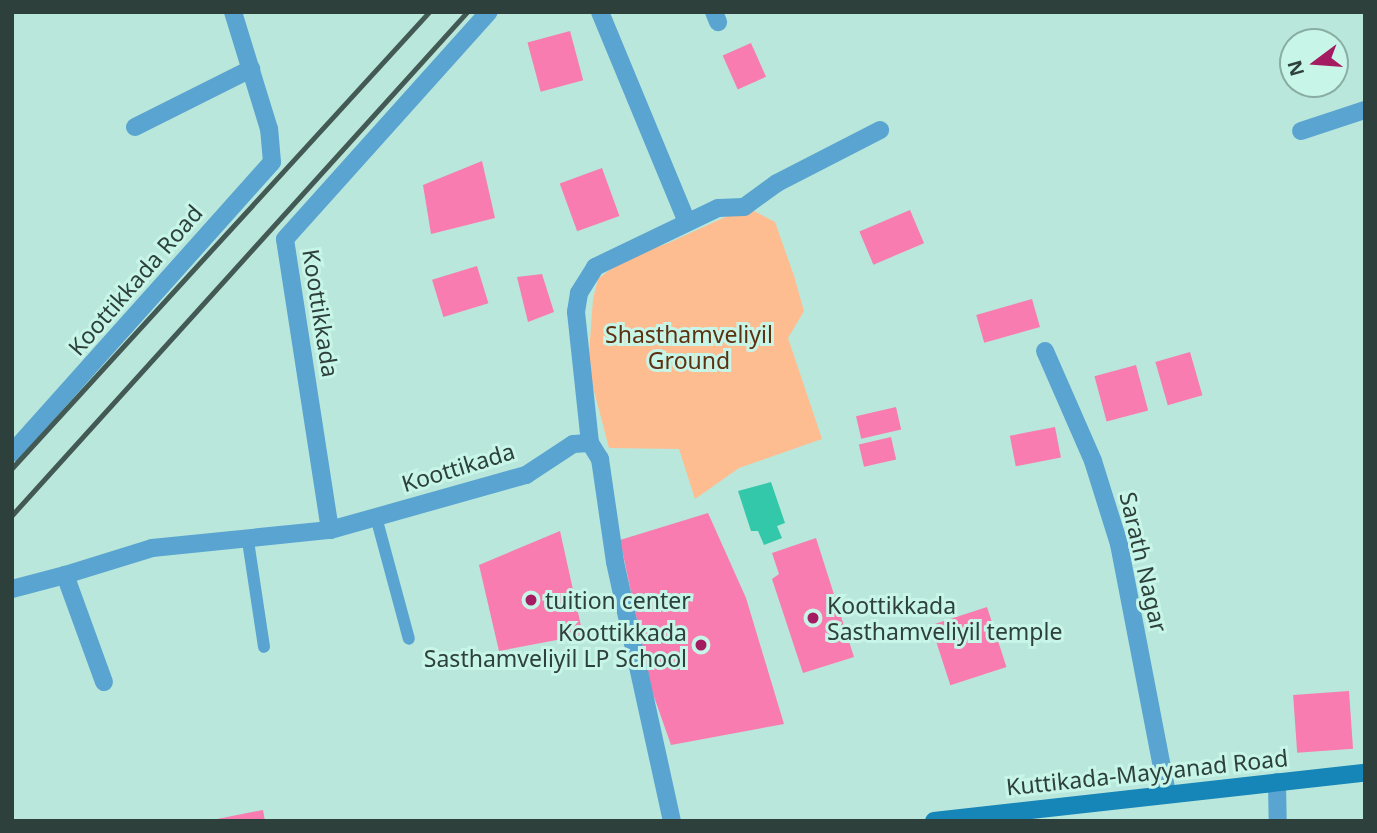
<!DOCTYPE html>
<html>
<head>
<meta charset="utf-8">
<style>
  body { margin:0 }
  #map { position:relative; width:1377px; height:833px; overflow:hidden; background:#bae7db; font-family:"Noto Sans",sans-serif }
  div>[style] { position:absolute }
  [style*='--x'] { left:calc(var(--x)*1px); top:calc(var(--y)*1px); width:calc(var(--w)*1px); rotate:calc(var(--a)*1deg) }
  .green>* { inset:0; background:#febd90 }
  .water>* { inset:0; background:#34c8aa }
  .building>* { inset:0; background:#f87caf; transform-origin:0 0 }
  .lane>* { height:12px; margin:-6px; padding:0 6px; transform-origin:6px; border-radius:6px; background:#59a4d0 }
  .street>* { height:18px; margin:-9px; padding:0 9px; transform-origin:9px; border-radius:9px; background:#59a4d0 }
  .secondary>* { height:18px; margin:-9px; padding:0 9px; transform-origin:9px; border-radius:9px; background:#1685b8 }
  .rail>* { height:5px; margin:-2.5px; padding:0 2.5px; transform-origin:2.5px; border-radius:2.5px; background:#435953 }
  .dots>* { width:19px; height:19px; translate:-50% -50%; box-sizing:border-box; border:4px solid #c7f5e8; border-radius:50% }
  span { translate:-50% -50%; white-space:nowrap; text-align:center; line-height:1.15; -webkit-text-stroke:6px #c7f5e8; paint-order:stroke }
  .street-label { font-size:23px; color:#2e403b }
  .park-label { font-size:23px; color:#5c3210 }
  .poi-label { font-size:23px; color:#2e403b }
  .left { translate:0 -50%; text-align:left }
  .right { translate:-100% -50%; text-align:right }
  .frame { position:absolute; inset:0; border:14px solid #2e403b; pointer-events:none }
  .north { position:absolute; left:1279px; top:28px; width:70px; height:70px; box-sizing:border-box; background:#c7f5e8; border:2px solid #8aada3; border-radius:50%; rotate:254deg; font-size:19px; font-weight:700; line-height:28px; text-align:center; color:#2e403b }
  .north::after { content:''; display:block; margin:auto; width:24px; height:32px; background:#a51b61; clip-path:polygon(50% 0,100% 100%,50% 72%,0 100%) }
</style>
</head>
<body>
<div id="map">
  <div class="green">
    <div style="clip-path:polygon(752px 210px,775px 222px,794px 276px,804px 311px,788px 338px,822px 439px,739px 468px,695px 499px,679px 449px,609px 448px,588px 368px,593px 299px,598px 279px,630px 254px,666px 244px,732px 214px)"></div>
  </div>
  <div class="water">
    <div style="clip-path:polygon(771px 482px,785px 523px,777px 526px,782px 538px,764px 545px,758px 531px,751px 531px,738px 491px)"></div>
  </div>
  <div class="building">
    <div style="left:570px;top:31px;width:51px;height:44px;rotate:75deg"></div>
    <div style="left:751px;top:43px;width:37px;height:31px;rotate:66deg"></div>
    <div style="clip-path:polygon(482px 161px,495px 218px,431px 234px,423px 185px)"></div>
    <div style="left:602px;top:168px;width:51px;height:45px;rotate:70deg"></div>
    <div style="left:910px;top:210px;width:36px;height:55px;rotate:67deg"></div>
    <div style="left:477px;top:266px;width:39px;height:47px;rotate:73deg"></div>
    <div style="clip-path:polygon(542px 274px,554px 312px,528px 322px,517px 277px)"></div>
    <div style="left:1032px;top:299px;width:29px;height:58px;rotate:74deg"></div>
    <div style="left:1190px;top:352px;width:45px;height:36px;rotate:74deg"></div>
    <div style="left:1136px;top:365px;width:47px;height:43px;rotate:75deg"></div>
    <div style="left:896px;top:407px;width:23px;height:41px;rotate:77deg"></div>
    <div style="left:1055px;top:427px;width:31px;height:46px;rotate:79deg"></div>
    <div style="left:891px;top:437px;width:23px;height:33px;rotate:77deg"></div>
    <div style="clip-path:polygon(708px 513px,746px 598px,784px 724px,671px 745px,652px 691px,620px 540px)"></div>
    <div style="clip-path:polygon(560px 531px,583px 635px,499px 651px,479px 565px)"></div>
    <div style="clip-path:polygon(816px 538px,854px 657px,803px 673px,772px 579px,779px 574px,772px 553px)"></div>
    <div style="left:987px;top:607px;width:63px;height:59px;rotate:72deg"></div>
    <div style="left:1349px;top:691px;width:58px;height:56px;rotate:86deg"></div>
    <div style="clip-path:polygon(263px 810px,265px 821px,217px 821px,217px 819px)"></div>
  </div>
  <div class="lane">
    <div style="--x:376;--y:517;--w:126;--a:74.9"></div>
    <div style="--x:248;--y:541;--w:107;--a:81.4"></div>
  </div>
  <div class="street">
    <div style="--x:600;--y:12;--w:227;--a:67.5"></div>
    <div style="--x:714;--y:12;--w:11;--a:68"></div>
    <div style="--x:135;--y:127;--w:130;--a:-26.6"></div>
    <div style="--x:1301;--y:131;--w:67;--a:-18.2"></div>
    <div style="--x:1045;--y:351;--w:120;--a:66.4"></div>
    <div style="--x:1093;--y:461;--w:87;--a:72.6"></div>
    <div style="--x:1119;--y:544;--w:254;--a:79.1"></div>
    <div style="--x:590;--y:443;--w:132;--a:-96.1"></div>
    <div style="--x:576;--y:312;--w:19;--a:-81"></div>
    <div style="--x:579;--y:293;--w:31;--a:-58"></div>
    <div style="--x:595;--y:267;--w:136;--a:-25.6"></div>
    <div style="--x:718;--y:208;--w:26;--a:-2"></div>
    <div style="--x:744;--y:207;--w:41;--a:-36"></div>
    <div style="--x:777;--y:183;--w:116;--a:-27.2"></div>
    <div style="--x:12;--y:453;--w:390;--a:-48.2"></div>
    <div style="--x:272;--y:162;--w:33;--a:-95"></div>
    <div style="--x:269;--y:129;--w:122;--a:-107.1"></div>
    <div style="--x:330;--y:530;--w:294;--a:-98.8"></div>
    <div style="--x:285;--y:239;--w:305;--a:-48.1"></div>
    <div style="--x:12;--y:589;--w:55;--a:-14.8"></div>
    <div style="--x:104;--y:682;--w:114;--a:-110"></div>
    <div style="--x:65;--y:575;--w:91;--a:-17.2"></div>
    <div style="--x:152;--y:548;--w:179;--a:-5.8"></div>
    <div style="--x:330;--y:530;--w:204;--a:-15.7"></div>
    <div style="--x:526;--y:475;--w:56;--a:-33.4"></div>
    <div style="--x:573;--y:444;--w:17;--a:-3"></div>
    <div style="--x:590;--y:443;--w:19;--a:58"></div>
    <div style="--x:600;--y:459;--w:104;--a:81.7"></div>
    <div style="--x:615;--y:562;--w:265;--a:77.6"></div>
    <div style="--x:1277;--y:782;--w:39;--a:89"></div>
  </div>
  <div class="secondary">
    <div style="--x:934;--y:821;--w:434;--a:-6.4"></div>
  </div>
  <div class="rail">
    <div style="--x:12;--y:468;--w:618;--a:-47.56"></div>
    <div style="--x:12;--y:515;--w:678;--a:-47.87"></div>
  </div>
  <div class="dots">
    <div style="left:531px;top:600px;background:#a51b61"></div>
    <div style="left:813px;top:618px;background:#a51b61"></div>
    <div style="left:701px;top:645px;background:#a51b61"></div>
  </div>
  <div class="street-label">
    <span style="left:135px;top:280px;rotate:-49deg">Koottikkada Road</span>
    <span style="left:321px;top:313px;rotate:81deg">Koottikkada</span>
    <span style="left:458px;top:467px;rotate:-17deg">Koottikada</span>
    <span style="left:1144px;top:562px;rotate:77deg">Sarath Nagar</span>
    <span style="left:1147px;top:772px;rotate:-6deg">Kuttikada-Mayyanad Road</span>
  </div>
  <div class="park-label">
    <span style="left:689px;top:347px">Shasthamveliyil<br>Ground</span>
  </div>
  <div class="poi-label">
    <span class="left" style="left:545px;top:600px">tuition center</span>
    <span class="left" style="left:827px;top:618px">Koottikkada<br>Sasthamveliyil temple</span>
    <span class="right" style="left:687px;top:645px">Koottikkada<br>Sasthamveliyil LP School</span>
  </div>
  <div class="frame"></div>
  <div class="north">N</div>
</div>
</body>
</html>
